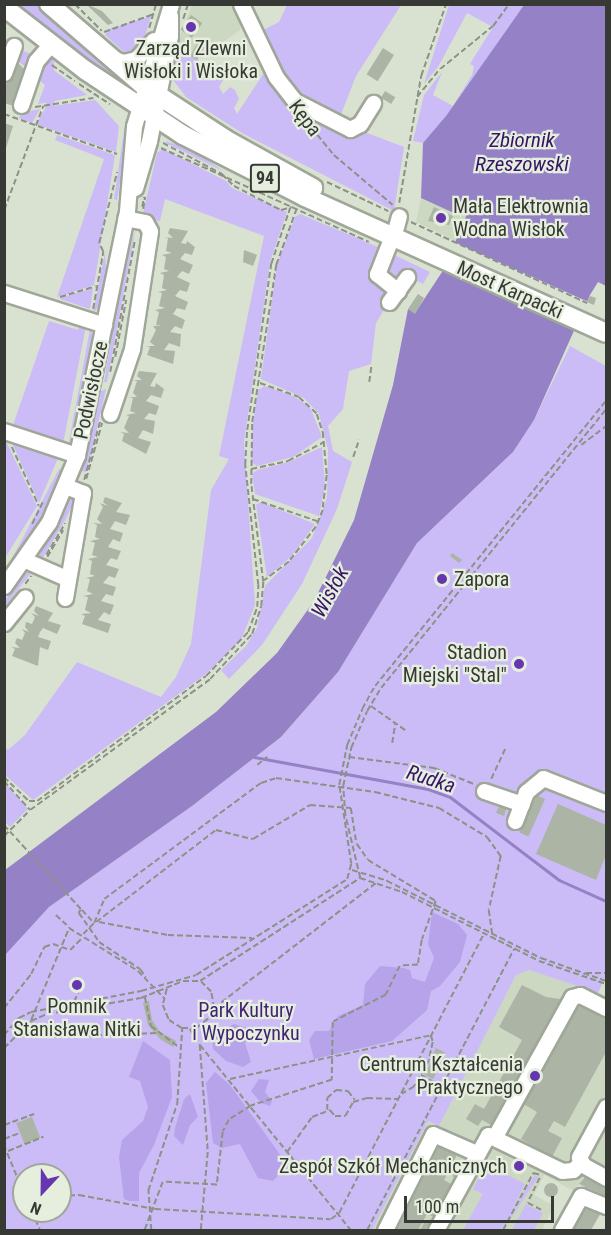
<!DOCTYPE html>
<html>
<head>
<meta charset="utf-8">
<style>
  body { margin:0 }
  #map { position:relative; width:611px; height:1235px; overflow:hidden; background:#d9e2d1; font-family:"Roboto Condensed",sans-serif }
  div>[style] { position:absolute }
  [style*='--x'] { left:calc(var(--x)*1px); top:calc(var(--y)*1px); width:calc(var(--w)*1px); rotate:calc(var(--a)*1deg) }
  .built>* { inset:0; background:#ccd8c1 }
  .green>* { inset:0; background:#cbbbf7; transform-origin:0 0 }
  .forest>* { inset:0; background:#b7a3e9 }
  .water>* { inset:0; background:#9581c5 }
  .pier>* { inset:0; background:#d9e2d1; transform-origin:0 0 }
  .stream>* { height:3px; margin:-1.5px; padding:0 1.5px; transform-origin:1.5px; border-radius:1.5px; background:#9581c5 }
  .building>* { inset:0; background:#acb4a5; transform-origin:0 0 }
  .round { border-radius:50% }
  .path>* { height:1.5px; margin-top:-0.75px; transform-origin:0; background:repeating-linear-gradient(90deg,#8c9286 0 6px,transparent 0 9px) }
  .roads { filter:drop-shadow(2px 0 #9fa798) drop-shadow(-2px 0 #9fa798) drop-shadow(0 2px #9fa798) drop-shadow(0 -2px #9fa798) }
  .minor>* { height:15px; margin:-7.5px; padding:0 7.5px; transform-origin:7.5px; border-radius:7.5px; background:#fff }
  .major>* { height:18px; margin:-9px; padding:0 9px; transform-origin:9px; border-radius:9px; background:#fff }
  .path-bridge>* { height:1.5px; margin-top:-0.75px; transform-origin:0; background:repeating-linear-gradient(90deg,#8c9286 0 6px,transparent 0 9px) }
  .dots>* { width:16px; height:16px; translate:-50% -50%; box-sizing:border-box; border:3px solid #e6efde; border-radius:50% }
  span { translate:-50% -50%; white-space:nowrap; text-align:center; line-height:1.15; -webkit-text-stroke:4.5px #e6efde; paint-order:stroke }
  .shield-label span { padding:2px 4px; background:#e6efde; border:2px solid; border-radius:4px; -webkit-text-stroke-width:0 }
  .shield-label { font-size:18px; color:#373a34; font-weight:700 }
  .poi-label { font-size:20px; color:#373a34 }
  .left { translate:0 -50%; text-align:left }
  .right { translate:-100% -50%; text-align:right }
  .street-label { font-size:20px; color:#373a34 }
  .park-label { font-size:20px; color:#432374 }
  .water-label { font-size:21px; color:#371566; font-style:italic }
  .frame { position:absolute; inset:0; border:6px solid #373a34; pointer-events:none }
  .north { position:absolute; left:12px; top:1163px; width:60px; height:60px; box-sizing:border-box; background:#e6efde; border:2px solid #a0a79a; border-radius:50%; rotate:202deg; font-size:16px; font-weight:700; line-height:24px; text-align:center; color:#373a34 }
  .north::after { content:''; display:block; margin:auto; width:21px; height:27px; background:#6536ad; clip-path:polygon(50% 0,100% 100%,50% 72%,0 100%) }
  .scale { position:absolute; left:404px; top:1196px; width:150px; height:27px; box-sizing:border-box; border:3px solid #373a34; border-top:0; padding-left:8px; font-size:18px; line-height:21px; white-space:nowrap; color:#373a34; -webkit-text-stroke:4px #e6efde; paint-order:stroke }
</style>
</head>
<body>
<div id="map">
  <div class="built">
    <div style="clip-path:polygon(192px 5px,236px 5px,242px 14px,240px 30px,215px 48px,207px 43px,197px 60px,176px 46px)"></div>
    <div style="clip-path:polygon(421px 198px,456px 214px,457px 210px,467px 214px,458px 242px,416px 222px)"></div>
    <div style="clip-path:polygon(529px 970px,606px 996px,606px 1185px,586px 1175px,574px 1191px,544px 1175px,534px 1195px,554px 1206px,542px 1230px,372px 1230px,428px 1121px,439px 1126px,516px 975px)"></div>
  </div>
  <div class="green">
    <div style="clip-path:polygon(17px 5px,41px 5px,121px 76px,117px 81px)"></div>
    <div style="clip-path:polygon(287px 5px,401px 5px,356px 76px,338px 122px,404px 147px,394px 211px,242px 133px,186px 97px,170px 76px,176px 46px,225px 77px,219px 87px,223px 94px,230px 87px,235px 90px,239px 99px,234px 108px,237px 114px,267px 68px,297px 112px,302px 107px,290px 94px,259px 32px,279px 22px)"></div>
    <div style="clip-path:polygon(449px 5px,524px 5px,435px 132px,423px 143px,413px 141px,424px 95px,442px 72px,433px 95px,453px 106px,472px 75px,474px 66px,470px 64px,493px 27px,467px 13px,438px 67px,424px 84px)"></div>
    <div style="clip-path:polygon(151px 16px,143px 43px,132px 53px,125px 53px,105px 35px,109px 29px)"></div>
    <div style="clip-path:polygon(15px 47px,33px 55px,29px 70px,12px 56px)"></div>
    <div style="left:46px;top:59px;width:8px;height:69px"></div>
    <div style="clip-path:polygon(40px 60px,87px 95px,38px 104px,45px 85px,35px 77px)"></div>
    <div style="clip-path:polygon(95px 100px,119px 126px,116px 152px,36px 124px,46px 107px)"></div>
    <div style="clip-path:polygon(40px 109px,32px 123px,19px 118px,21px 113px)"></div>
    <div style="clip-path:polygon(124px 131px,129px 132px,117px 200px,114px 199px)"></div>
    <div style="clip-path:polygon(57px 135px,115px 155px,94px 285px,57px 297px,104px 159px,55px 140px)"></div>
    <div style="clip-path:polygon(166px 141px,193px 151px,225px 172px,166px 143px)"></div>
    <div style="clip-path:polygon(163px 149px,226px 181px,232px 188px,287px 212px,270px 262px,244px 442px,255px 605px,241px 640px,206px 674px,33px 800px,5px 775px,4px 747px,8px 750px,25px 735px,77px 662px,161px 697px,176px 677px,191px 644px,211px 490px,229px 459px,219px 456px,264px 236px,165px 199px,160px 221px,142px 218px,157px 153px)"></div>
    <div style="clip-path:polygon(295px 205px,376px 235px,383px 242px,369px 238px)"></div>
    <div style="clip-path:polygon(300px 214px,383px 249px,372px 272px,394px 293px,376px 323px,371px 364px,349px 371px,343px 409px,328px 426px,333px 451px,352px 462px,337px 509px,302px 584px,262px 645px,229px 679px,221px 670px,246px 646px,257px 628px,265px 586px,312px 538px,327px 498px,328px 450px,319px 414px,304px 398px,261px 379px,277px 264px,295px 217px)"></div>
    <div style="clip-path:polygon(136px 227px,107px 382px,104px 382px,121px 283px)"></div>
    <div style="clip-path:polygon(105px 252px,106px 273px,100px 305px,93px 313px)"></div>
    <div style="clip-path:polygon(388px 252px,430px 272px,423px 284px,406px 274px,399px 283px,380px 270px)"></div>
    <div style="clip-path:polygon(93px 288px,90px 309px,60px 299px,62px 297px)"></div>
    <div style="clip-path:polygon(49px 321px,78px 330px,80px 324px,86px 326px,63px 444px,12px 428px)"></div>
    <div style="clip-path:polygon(90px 329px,94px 339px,73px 438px,69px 442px)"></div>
    <div style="clip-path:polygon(evenodd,570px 346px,606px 366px,606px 976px,598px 993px,529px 970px,516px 975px,439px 1126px,428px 1121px,372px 1230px,5px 1230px,4px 955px,49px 907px,192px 806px,281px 737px,338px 672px,417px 543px,513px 452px,534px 420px,570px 346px,24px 1175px,60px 1175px,60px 1211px,24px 1211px,24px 1175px)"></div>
    <div style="clip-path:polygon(265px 386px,293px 396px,310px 407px,322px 437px,293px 457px,257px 466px,251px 462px,253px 423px,258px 390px)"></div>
    <div style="clip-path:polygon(106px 389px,93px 446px,86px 472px,81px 471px,101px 391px)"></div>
    <div style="clip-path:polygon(5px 439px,37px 506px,5px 558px)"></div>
    <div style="clip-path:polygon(11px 441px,58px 458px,39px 503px)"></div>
    <div style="clip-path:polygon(322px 447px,325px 485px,319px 516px,255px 494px,252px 474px,257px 470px,289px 462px)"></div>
    <div style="clip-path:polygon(59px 469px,63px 470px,39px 522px,5px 572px)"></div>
    <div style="clip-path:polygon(78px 492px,66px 519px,40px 562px,39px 556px,72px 493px)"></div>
    <div style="clip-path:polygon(261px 502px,315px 524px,291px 557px,267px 577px,256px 505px)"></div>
    <div style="clip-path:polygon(31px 568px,34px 569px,5px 606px,5px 600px)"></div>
    <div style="clip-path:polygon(5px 783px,28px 809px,10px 827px,5px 822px)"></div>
    <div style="clip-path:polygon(486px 1164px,525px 1184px,501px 1230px,463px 1230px,483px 1194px,473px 1189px)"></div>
    <div style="left:535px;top:1175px;width:4px;height:62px;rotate:34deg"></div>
    <div style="clip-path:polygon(526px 1204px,543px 1213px,534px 1230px,512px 1230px)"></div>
  </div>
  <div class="forest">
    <div style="clip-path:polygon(432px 912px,458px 924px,467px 935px,460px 962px,440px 986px,431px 991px,427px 1010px,392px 1041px,314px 1059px,309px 1040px,315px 1031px,329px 1031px,338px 1016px,363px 1005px,365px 984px,380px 966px,404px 968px,410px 970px,412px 978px,425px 982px,434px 958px,428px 944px)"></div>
    <div style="clip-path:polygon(234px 1024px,247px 1028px,249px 1034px,245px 1043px,251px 1062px,243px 1067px,226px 1061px,213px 1049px,212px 1039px,217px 1033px)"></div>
    <div style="clip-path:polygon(143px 1041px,170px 1060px,172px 1097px,154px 1145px,139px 1173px,139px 1201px,129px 1201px,124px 1199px,119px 1157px,122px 1140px,143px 1121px,148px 1107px,140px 1081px,129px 1077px)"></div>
    <div style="clip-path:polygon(215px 1072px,230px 1085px,284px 1160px,282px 1171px,273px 1181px,258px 1178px,240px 1144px,222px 1148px,213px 1143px,206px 1083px)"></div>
    <div style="clip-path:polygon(259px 1079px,269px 1080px,265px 1092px,272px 1101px,270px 1106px,261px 1103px,251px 1091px)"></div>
    <div style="clip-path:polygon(190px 1094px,198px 1117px,190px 1125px,183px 1145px,174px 1136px,175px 1128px,184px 1099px)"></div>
  </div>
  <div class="water">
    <div style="clip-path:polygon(524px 5px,606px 5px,606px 286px,598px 282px,590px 295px,534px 420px,513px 452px,417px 543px,338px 672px,281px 737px,192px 806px,49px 907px,5px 955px,5px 870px,216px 712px,277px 653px,314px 601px,354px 520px,393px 385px,408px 309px,415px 313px,444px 269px,467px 214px,457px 210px,456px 214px,421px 198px,423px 143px,446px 116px)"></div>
  </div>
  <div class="pier">
    <div style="left:454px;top:242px;width:146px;height:30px;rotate:24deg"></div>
  </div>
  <div class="stream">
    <div style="--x:254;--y:757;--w:177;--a:10.4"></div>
    <div style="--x:428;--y:789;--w:23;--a:20"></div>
    <div style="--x:450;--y:797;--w:137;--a:37.3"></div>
    <div style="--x:559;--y:880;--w:51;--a:24.1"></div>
  </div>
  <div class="building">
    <div style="clip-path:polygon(86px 4px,102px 11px,113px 23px,108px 25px)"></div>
    <div style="left:191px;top:15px;width:14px;height:18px;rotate:36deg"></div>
    <div style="left:200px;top:39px;width:8px;height:20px;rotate:30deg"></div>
    <div style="left:383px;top:48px;width:13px;height:31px;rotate:32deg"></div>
    <div style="clip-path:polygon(19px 64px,27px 72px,17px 107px,4px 103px,4px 89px,14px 66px)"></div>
    <div style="left:385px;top:91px;width:12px;height:8px;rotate:31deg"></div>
    <div style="clip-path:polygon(4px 123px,13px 126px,5px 151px,4px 151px)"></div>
    <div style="clip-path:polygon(434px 207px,453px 216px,449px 225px,428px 221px)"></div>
    <div style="clip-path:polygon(170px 228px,188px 231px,181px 243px,186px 244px,187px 241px,195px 247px,192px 255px,185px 253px,180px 259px,193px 265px,189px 274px,182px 271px,177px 277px,190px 283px,187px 292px,180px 290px,175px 296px,188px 302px,185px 310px,177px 308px,173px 314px,185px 320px,182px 329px,175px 326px,170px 332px,181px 334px,180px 347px,169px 343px,164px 350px,175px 351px,173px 364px,147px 355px,150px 347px,146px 346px,155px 346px,150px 342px,156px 330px,153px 326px,162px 326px,156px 325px,159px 312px,155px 310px,165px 308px,159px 306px,162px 293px,158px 292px,167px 290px,162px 288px,164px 275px,160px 273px,169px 271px,164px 269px,166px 257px,162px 255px,172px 253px,166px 251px,168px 238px,164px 237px,173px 238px,168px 233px)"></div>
    <div style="clip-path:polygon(244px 250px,257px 255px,253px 266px,243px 262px)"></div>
    <div style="clip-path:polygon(418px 294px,424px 298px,415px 314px,408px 309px)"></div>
    <div style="clip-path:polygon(590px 296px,596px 298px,594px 305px,587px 302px)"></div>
    <div style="clip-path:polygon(139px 371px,157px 373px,150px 386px,155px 387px,156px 383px,164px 389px,161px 398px,151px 395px,146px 401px,159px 406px,156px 415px,149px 413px,144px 419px,155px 421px,153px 434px,143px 430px,138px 438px,151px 442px,146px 454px,122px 441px,124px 434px,120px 432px,129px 433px,124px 428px,129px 416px,126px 415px,136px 413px,130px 411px,133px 398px,129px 397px,137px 397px,133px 393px,137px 381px,133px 380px,142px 380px,137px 376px)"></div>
    <div style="clip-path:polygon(105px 497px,122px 503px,116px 512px,130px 515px,126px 525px,115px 521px,110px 529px,123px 533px,120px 542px,113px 539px,108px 547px,121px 551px,117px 560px,111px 558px,106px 565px,119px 569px,115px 578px,109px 576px,103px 583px,116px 587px,113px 596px,106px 594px,101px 601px,114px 605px,110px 615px,104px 612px,98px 620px,111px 624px,108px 633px,82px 624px,85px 616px,81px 614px,91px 613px,85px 610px,88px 597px,83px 596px,93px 594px,87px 591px,90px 579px,86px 578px,95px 576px,90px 574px,92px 561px,88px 559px,98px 557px,92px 555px,95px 543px,90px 541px,100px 539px,95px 537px,97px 525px,93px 523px,102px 524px,97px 519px,103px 507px,100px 503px,108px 506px,103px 502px)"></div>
    <div style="clip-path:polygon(452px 553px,462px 560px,459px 563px,450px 556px)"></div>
    <div style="clip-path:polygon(36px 606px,53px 613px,48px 621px,61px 625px,57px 634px,43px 628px,40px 632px,38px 637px,51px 641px,48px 650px,40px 647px,38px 666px,12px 656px,15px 649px,11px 647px,20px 648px,15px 643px,17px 638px,22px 640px,25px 633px,22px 629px,29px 632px,25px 627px,26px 622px,32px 624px,35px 617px,31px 613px,39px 616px,34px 611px)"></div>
    <div style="left:536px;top:795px;width:10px;height:41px;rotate:24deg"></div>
    <div style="clip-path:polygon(500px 804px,507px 806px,504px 816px,496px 813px)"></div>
    <div style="clip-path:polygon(558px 804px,606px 825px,606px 855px,596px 880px,536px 854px)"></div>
    <div style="clip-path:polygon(522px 985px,546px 997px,560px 999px,555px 1015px,491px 1125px,482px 1120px,478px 1126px,466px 1119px,475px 1104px,484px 1109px,522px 1040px,499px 1027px)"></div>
    <div style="clip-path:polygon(579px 1000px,606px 1015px,606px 1052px,565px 1127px,554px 1121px,548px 1131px,562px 1138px,552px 1157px,521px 1139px,537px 1112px,522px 1103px)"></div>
    <div style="clip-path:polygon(149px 1001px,152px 1020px,160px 1032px,176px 1041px,173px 1047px,160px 1039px,148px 1025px,143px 1003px)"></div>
    <div style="clip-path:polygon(436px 1048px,446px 1053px,436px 1067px,438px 1070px,433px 1079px,423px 1074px,433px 1060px,431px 1058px)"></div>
    <div style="left:32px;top:1117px;width:22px;height:17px;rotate:68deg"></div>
    <div style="clip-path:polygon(441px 1142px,459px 1150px,453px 1163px,463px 1166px,456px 1179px,448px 1172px,444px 1180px,453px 1185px,436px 1218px,427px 1214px,418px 1230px,397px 1230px)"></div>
    <div style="clip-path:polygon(586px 1176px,606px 1187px,606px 1196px,579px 1184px)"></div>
    <div class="round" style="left:544px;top:1183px;width:14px;height:14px"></div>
    <div style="clip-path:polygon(585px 1202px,602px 1211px,591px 1230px,570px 1230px)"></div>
    <div style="clip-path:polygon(425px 1221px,431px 1224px,430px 1230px,420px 1230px)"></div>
  </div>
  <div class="path">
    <div style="--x:75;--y:4;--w:38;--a:45"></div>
    <div style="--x:183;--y:19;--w:16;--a:-72"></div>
    <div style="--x:149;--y:28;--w:25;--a:-74"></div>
    <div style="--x:104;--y:32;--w:53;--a:-19.8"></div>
    <div style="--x:52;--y:65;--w:28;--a:35"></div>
    <div style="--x:79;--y:84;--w:37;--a:33"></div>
    <div style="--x:417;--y:97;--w:36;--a:-51"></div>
    <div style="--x:440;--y:69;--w:68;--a:-39.1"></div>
    <div style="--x:493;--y:26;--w:27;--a:-54"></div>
    <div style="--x:35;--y:107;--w:59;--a:-8.8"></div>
    <div style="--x:4;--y:114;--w:120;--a:19.5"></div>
    <div style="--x:306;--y:121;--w:44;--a:50.5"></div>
    <div style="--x:334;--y:155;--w:77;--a:40.3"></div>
    <div style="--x:163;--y:143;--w:67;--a:27.7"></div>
    <div style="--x:222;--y:174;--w:17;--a:45"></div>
    <div style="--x:234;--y:186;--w:53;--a:27.1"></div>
    <div style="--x:281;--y:210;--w:11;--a:-15"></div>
    <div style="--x:161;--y:148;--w:228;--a:24.3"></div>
    <div style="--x:327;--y:182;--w:68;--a:25.4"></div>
    <div style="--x:399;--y:203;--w:129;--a:-80.2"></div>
    <div style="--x:421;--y:76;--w:76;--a:-70.9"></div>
    <div style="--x:142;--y:207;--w:10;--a:-79"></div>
    <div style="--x:143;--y:209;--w:12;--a:-81"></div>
    <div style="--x:4;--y:210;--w:111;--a:-69.4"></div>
    <div style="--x:411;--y:222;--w:194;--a:24.7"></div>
    <div style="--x:60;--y:297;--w:37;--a:-17"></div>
    <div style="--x:93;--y:309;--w:58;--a:-80"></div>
    <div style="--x:103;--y:252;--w:10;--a:-114"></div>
    <div style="--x:99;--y:243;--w:73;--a:-75.8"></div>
    <div style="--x:115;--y:357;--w:58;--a:-79.1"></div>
    <div style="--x:110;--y:372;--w:135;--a:-79.4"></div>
    <div style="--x:369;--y:382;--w:15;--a:-82"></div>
    <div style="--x:260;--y:383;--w:41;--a:19.7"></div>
    <div style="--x:299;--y:397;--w:25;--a:43"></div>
    <div style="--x:317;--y:414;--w:19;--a:72"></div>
    <div style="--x:323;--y:432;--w:43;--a:84.7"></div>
    <div style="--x:327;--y:475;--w:35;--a:97"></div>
    <div style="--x:323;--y:510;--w:18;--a:112"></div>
    <div style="--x:316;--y:527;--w:44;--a:127.6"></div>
    <div style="--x:289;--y:562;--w:31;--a:143"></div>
    <div style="--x:581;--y:445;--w:31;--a:-37"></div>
    <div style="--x:12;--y:447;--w:65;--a:65.4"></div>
    <div style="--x:353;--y:457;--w:18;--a:-71"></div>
    <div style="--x:251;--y:469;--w:38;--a:-12"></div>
    <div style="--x:288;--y:461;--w:41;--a:-27.8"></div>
    <div style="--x:86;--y:479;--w:58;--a:-74.1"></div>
    <div style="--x:84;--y:480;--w:61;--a:-74.8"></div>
    <div style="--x:253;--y:499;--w:68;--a:19"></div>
    <div style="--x:32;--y:524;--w:25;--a:-64"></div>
    <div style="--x:46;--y:555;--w:37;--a:-59"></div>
    <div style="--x:47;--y:557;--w:31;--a:-59"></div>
    <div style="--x:25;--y:584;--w:10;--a:-53"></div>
    <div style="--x:371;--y:706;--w:42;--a:35.2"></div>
    <div style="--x:392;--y:743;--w:19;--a:-81"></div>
    <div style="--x:349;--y:757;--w:86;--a:7.4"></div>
    <div style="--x:434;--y:768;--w:43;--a:21.8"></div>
    <div style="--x:257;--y:765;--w:13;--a:-39"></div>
    <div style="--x:4;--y:777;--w:35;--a:44"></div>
    <div style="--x:29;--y:801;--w:8;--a:0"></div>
    <div style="--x:37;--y:801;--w:210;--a:-36.5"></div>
    <div style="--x:206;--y:676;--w:61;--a:-46.3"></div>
    <div style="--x:248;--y:632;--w:27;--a:-70"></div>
    <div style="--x:257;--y:607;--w:22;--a:-87"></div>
    <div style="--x:258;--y:585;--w:121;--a:-96.2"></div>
    <div style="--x:245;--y:465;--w:35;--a:-87"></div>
    <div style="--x:247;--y:430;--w:168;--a:-81.8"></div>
    <div style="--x:271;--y:264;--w:59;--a:-71.3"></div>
    <div style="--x:491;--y:779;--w:35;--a:-65"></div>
    <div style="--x:4;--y:781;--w:39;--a:48"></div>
    <div style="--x:30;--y:810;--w:223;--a:-36"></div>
    <div style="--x:210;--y:679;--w:62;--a:-47"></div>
    <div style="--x:252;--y:634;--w:29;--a:-72"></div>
    <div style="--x:261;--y:606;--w:24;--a:-85"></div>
    <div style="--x:263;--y:582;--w:99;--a:-97"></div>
    <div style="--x:251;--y:484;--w:62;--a:-89.1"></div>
    <div style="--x:252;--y:422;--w:159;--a:-81.3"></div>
    <div style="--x:276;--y:265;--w:59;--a:-70"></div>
    <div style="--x:4;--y:836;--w:35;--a:-45"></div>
    <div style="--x:352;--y:870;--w:37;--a:17"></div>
    <div style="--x:387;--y:881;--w:172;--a:26.6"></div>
    <div style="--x:541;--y:958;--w:69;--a:19.5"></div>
    <div style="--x:360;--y:878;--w:44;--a:18.4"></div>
    <div style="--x:402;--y:892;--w:153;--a:26.7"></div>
    <div style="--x:539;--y:961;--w:71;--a:18.9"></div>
    <div style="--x:82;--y:910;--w:18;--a:47"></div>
    <div style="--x:56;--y:915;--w:16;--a:43"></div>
    <div style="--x:96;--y:922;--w:151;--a:-37.5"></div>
    <div style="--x:216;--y:830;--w:38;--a:14"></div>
    <div style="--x:253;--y:839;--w:66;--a:-30.8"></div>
    <div style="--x:310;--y:805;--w:41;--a:4.2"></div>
    <div style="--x:351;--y:808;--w:36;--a:81"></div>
    <div style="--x:357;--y:844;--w:19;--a:55"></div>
    <div style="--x:368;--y:860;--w:79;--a:31.1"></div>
    <div style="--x:436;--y:901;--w:41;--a:109.7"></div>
    <div style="--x:422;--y:940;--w:25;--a:99"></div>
    <div style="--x:418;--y:965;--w:18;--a:177"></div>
    <div style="--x:400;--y:966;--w:32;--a:116"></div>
    <div style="--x:386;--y:995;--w:59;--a:153"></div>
    <div style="--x:333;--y:1022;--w:58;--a:91"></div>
    <div style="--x:332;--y:1080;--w:85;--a:162.2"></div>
    <div style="--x:251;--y:1106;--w:26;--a:148"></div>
    <div style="--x:229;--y:1120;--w:13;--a:117"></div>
    <div style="--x:223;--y:1132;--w:53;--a:96.5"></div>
    <div style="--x:217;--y:1185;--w:54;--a:-176.8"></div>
    <div style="--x:163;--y:1182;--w:51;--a:110.6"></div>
    <div style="--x:99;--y:922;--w:70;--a:10.7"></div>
    <div style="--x:168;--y:935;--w:84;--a:2"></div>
    <div style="--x:94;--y:923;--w:26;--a:-67"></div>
    <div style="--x:104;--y:899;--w:195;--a:-36.5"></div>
    <div style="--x:261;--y:783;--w:16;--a:-18"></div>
    <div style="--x:276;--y:778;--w:100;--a:8"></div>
    <div style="--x:375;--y:792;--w:66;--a:14"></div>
    <div style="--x:439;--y:808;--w:56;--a:31.1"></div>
    <div style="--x:487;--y:837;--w:24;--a:54"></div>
    <div style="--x:501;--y:856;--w:55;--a:102.5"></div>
    <div style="--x:489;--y:910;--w:27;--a:82"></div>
    <div style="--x:83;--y:934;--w:16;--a:-45"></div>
    <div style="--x:140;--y:969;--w:10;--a:53"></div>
    <div style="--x:586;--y:973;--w:20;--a:0"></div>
    <div style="--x:167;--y:989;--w:16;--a:104"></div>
    <div style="--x:163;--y:1005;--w:16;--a:68"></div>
    <div style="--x:169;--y:1020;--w:15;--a:32"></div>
    <div style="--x:182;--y:1028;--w:14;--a:0"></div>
    <div style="--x:196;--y:1028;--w:16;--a:-38"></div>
    <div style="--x:209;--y:1018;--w:11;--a:-63"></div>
    <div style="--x:214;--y:1008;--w:16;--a:-101"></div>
    <div style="--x:211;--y:992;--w:14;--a:-135"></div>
    <div style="--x:145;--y:997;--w:30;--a:78"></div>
    <div style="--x:151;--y:1026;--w:34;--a:37"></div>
    <div style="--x:4;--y:1008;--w:43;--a:-51.5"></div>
    <div style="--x:31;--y:974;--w:30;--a:-64"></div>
    <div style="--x:44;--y:947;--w:9;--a:-18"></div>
    <div style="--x:53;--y:944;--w:18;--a:19"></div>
    <div style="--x:70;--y:950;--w:18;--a:-45"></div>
    <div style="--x:214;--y:1008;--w:205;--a:-37.7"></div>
    <div style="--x:70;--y:1010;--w:29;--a:-65"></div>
    <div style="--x:82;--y:984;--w:10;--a:-174"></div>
    <div style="--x:31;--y:1020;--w:100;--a:-67.6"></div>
    <div style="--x:69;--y:928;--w:81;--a:31.9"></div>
    <div style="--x:138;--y:971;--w:37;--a:46"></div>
    <div style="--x:190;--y:1029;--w:19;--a:58"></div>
    <div style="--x:200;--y:1045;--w:107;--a:85.7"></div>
    <div style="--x:208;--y:1152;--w:78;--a:95.1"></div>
    <div style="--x:21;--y:1032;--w:30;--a:9"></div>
    <div style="--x:51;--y:1037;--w:107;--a:-2.1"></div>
    <div style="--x:4;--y:1035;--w:23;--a:-49"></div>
    <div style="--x:19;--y:1018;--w:13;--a:-27"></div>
    <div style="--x:31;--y:1012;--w:112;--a:-10.8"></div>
    <div style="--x:141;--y:991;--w:57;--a:-16.2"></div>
    <div style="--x:196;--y:975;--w:179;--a:-32.4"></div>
    <div style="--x:347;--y:879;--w:16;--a:-75"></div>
    <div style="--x:351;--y:864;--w:80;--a:-98.6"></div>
    <div style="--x:339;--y:785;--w:41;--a:-78.7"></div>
    <div style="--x:347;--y:745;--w:39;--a:-67"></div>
    <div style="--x:362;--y:709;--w:26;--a:-61"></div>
    <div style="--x:375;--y:686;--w:367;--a:-51"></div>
    <div style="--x:200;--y:1045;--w:239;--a:50.8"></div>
    <div style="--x:4;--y:1048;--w:38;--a:-45"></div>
    <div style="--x:31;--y:1021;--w:17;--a:-24"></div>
    <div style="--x:47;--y:1014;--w:95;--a:-9.7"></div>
    <div style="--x:141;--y:998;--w:45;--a:-22"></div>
    <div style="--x:183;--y:981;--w:17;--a:0"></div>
    <div style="--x:200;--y:981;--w:190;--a:-32.8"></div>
    <div style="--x:360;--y:878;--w:65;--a:-103.4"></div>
    <div style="--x:345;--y:815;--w:29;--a:-94"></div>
    <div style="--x:343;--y:786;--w:39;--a:-78"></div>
    <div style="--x:351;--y:748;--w:40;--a:-66.6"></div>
    <div style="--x:367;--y:711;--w:27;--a:-59"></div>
    <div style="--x:381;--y:688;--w:358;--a:-51.1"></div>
    <div style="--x:421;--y:1075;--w:23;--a:29"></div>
    <div style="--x:230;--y:1079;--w:206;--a:-12.3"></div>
    <div style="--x:431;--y:1035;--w:7;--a:74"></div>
    <div style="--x:433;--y:1042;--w:19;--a:102"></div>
    <div style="--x:429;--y:1061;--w:30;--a:120"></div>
    <div style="--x:414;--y:1087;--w:14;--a:150"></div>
    <div style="--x:327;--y:1110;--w:12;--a:-90"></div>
    <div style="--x:327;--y:1098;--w:12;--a:-42"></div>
    <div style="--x:336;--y:1090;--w:12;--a:5"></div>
    <div style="--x:348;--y:1091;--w:11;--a:52"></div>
    <div style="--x:4;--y:1125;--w:32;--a:-20"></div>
    <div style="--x:4;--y:1139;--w:17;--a:-21"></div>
    <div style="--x:4;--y:1145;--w:52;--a:67.4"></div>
    <div style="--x:8;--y:1151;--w:38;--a:-22"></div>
    <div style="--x:287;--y:1152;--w:43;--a:-54.5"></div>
    <div style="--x:312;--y:1117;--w:19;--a:-21"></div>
    <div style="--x:330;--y:1110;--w:8;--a:50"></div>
    <div style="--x:335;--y:1116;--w:10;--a:0"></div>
    <div style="--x:345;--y:1116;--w:16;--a:-60"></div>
    <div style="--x:353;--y:1102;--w:15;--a:-16"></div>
    <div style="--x:367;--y:1098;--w:31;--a:2"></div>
    <div style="--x:540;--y:1178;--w:28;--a:116"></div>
    <div style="--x:528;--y:1203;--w:18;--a:27"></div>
    <div style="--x:60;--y:1196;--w:19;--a:-3"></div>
    <div style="--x:79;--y:1195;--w:77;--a:10.4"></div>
    <div style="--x:155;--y:1209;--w:176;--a:3.3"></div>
    <div style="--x:331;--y:1219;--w:10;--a:-37"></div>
    <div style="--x:339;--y:1213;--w:315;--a:-62.6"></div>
    <div style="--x:32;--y:1211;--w:21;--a:67"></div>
    <div style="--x:151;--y:1230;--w:39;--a:-94"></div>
    <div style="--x:148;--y:1191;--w:92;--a:-71.6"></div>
    <div style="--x:177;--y:1104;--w:76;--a:-86.2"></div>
    <div style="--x:367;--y:1230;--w:317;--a:-62.4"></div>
    <div style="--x:503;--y:1230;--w:64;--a:-62.2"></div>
    <div style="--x:533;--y:1173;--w:9;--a:13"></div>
  </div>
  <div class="roads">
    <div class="minor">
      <div style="--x:241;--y:4;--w:81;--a:64.4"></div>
      <div style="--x:276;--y:77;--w:31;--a:52"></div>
      <div style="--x:295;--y:101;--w:62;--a:27"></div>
      <div style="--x:350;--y:129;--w:11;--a:-27"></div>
      <div style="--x:360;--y:124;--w:25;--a:-58"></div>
      <div style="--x:111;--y:58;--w:13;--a:18"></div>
      <div style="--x:123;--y:62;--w:13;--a:-13"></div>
      <div style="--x:136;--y:59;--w:26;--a:-47"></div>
      <div style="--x:4;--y:73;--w:29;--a:-70"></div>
      <div style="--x:21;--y:105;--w:46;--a:-71.2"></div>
      <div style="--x:36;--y:61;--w:23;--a:-49"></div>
      <div style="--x:135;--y:188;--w:49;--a:-73.4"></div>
      <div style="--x:149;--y:141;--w:107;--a:-78.7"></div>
      <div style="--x:170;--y:36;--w:20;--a:-90"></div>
      <div style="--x:396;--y:227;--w:11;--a:-75"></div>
      <div style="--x:392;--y:236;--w:41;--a:111.5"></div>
      <div style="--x:377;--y:274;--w:27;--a:39"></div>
      <div style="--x:4;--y:293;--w:105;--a:17.7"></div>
      <div style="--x:389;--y:302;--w:31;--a:-54"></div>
      <div style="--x:110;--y:414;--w:69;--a:-71.3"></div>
      <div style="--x:132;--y:349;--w:119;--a:-81.3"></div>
      <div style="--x:150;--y:231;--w:10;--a:-119"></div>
      <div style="--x:145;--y:222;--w:20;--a:-169"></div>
      <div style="--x:4;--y:431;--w:77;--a:18.2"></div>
      <div style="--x:25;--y:560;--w:47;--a:23.8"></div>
      <div style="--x:4;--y:586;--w:78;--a:-54.9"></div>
      <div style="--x:49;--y:522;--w:73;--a:-67.3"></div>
      <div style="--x:77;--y:455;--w:249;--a:-78.4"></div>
      <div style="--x:127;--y:211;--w:85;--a:-85.3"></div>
      <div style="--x:134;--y:126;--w:127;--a:-73.1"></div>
      <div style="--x:65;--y:598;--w:107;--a:-80.3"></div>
      <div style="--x:83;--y:493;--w:18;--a:-158"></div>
      <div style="--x:4;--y:623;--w:33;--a:-51"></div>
      <div style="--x:484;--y:791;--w:40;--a:18.9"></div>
      <div style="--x:515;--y:821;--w:31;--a:-69"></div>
      <div style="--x:526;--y:792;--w:22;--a:-39"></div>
      <div style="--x:543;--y:778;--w:68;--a:21.6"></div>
      <div style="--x:606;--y:1107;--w:57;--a:118.4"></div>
      <div style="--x:579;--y:1157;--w:9;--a:63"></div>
      <div style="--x:583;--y:1165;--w:26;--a:29"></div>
      <div style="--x:495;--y:1136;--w:159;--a:-61"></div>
      <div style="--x:572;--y:997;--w:8;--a:-14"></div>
      <div style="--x:580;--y:995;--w:29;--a:27"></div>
      <div style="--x:385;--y:1230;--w:107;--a:-63.4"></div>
      <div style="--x:433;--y:1134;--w:47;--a:23.8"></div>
      <div style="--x:436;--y:1230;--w:108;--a:-61.3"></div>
      <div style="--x:488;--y:1135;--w:82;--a:25.9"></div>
      <div style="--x:562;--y:1171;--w:11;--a:-5"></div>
      <div style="--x:573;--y:1170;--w:10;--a:-45"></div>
      <div style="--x:562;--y:1230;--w:39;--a:-61"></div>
      <div style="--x:581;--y:1196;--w:27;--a:22"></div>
    </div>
    <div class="major">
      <div style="--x:49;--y:4;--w:125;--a:40.8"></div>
      <div style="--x:144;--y:86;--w:97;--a:33.2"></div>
      <div style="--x:225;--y:139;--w:101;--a:29.1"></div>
      <div style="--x:4;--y:7;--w:103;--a:37.9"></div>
      <div style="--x:85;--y:70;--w:118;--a:33.6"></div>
      <div style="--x:183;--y:135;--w:137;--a:26.9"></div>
      <div style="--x:305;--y:197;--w:330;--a:24.3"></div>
    </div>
  </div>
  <div class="path-bridge">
    <div style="--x:4;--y:825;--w:115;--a:47.5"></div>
    <div style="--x:81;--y:910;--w:4;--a:124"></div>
    <div style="--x:79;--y:913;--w:35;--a:55"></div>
    <div style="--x:99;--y:942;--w:49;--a:33.4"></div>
  </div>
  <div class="dots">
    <div style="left:191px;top:27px;background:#6536ad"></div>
    <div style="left:441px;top:218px;background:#6536ad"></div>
    <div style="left:442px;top:579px;background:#6536ad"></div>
    <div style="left:519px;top:664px;background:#6536ad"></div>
    <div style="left:77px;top:985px;background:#6536ad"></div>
    <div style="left:535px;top:1076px;background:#6536ad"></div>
    <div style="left:519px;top:1166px;background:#6536ad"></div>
  </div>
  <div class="shield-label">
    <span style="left:265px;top:178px">94</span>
  </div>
  <div class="poi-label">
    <span style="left:191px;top:60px">Zarząd Zlewni<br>Wisłoki i Wisłoka</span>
    <span class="left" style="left:453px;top:218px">Mała Elektrownia<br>Wodna Wisłok</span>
    <span class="left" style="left:454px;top:579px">Zapora</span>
    <span class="right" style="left:507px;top:664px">Stadion<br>Miejski "Stal"</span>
    <span style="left:77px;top:1018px">Pomnik<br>Stanisława Nitki</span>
    <span class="right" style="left:523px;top:1076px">Centrum Kształcenia<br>Praktycznego</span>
    <span class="right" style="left:507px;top:1166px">Zespół Szkół Mechanicznych</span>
  </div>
  <div class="street-label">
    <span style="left:305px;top:118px;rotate:53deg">Kępa</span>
    <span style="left:510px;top:290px;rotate:24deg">Most Karpacki</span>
    <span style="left:91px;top:390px;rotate:-78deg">Podwisłocze</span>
  </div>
  <div class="park-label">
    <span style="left:246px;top:1022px">Park Kultury<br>i Wypoczynku</span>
  </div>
  <div class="water-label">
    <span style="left:522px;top:152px">Zbiornik<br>Rzeszowski</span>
    <span style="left:330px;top:592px;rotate:-61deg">Wisłok</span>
    <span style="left:431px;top:779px;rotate:18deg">Rudka</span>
  </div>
  <div class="frame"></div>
  <div class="north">N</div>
  <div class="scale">100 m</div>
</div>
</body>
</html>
